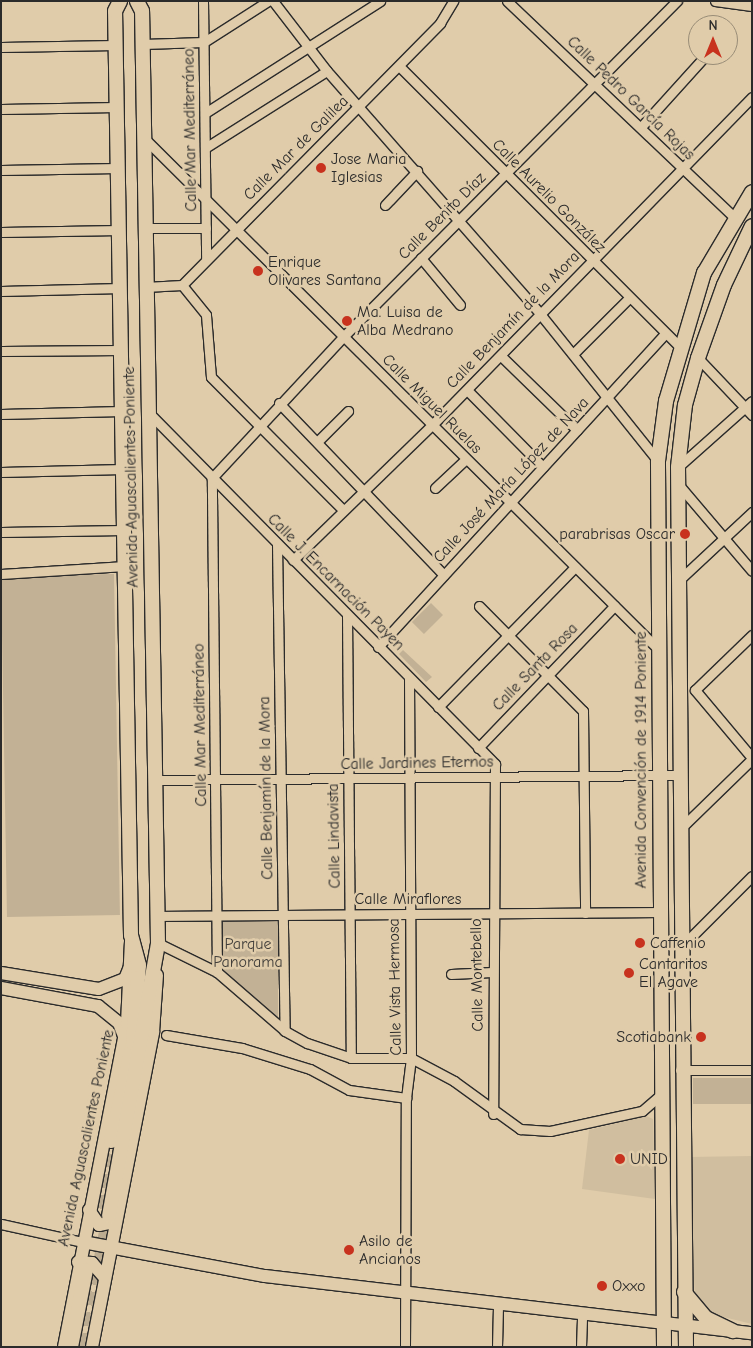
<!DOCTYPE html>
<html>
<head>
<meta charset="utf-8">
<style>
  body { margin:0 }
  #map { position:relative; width:753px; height:1348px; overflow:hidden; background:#e0ccaa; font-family:"Comic Neue",sans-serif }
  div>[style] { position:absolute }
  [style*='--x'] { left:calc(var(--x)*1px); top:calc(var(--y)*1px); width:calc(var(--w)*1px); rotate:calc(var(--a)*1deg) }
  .built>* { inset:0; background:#d0be9f }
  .green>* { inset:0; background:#c2b195; transform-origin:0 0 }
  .primary-tunnel>* { height:14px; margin-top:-7px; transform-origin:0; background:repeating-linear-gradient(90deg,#bcac91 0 14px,transparent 0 21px) }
  .roads { filter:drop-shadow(1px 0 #2b2b2b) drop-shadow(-1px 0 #2b2b2b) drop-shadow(0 1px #2b2b2b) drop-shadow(0 -1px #2b2b2b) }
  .street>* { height:9px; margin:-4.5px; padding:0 4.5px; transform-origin:4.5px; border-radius:4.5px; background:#e0ccaa }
  .secondary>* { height:12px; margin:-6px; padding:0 6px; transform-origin:6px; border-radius:6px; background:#e0ccaa }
  .primary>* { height:14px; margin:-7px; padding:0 7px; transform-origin:7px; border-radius:7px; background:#e0ccaa }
  .dots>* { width:14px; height:14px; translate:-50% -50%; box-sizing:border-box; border:2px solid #e0ccaa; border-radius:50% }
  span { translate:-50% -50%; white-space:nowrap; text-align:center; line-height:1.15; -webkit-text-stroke:5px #e0ccaa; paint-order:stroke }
  .street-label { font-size:16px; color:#2b2b2b }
  .poi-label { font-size:16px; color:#2b2b2b }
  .left { translate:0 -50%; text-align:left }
  .right { translate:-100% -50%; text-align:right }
  .park-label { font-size:16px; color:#423f3b }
  .frame { position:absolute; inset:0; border:2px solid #2b2b2b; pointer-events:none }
  .north { position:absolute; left:688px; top:15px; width:50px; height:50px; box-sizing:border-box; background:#e0ccaa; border:1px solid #988c77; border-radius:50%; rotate:0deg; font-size:14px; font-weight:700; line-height:20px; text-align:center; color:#2b2b2b }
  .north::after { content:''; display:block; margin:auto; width:18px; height:22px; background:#c8321e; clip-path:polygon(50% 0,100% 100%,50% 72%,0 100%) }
</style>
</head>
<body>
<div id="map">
  <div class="built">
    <div style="clip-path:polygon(646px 1116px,653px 1119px,655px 1199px,582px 1189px,589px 1130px)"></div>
    <div style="clip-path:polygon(752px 1156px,752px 1324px,703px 1312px,695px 1299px,688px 1157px)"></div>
  </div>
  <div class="green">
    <div style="left:114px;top:574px;width:341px;height:113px;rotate:89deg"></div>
    <div style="left:431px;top:603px;width:17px;height:27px;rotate:45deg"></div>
    <div style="clip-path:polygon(403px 650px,432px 677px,426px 682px,399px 654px)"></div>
    <div style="clip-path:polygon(220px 917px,278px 918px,278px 1020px,220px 970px)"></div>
    <div style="left:752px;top:1078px;width:26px;height:59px;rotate:90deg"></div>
  </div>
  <div class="primary-tunnel">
    <div style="--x:86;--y:1270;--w:131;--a:-79"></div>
    <div style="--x:84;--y:1347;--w:133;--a:-79.2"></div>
  </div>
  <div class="roads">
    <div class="street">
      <div style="--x:203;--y:1;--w:258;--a:89.3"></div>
      <div style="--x:273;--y:1;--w:88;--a:52.4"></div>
      <div style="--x:327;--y:71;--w:325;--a:48.7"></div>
      <div style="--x:541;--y:315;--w:187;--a:51.3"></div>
      <div style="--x:507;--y:1;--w:313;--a:43.6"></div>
      <div style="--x:715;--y:1;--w:37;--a:8"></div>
      <div style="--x:143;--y:44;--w:61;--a:-1.9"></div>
      <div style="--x:204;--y:42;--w:76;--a:-32.6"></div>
      <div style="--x:1;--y:47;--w:115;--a:-1"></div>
      <div style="--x:399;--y:66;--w:396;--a:45"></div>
      <div style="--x:1;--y:109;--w:116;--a:-1"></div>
      <div style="--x:205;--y:113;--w:208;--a:-32.6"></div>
      <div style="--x:641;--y:127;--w:97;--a:-47.9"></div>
      <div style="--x:144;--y:138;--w:725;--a:44.83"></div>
      <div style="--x:205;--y:148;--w:144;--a:-32.3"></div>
      <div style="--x:1;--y:170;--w:117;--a:-1"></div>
      <div style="--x:385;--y:205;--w:47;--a:-46.7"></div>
      <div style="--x:144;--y:228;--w:62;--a:0"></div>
      <div style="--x:1;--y:232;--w:119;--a:-1"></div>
      <div style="--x:421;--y:258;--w:61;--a:50.3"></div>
      <div style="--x:182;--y:285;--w:38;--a:51"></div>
      <div style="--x:206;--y:315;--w:62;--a:85.4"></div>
      <div style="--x:211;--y:377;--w:187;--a:45.2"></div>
      <div style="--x:145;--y:287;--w:37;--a:-3"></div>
      <div style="--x:182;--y:285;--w:368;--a:-45.4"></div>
      <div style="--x:440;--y:23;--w:26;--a:-59"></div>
      <div style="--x:1;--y:291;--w:120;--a:-1.4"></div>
      <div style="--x:1;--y:351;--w:121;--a:-0.5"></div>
      <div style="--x:573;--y:354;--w:79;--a:-45"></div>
      <div style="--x:501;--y:356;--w:106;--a:44.2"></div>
      <div style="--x:698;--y:358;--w:79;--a:46.5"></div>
      <div style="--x:467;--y:390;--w:108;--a:45.4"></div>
      <div style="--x:279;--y:403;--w:238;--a:46.2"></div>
      <div style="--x:147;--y:411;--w:496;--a:45.4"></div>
      <div style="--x:495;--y:764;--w:350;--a:90.3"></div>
      <div style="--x:1;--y:414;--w:121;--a:-1.4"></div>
      <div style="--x:317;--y:442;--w:44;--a:-45"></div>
      <div style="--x:678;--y:467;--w:99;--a:-41.7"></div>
      <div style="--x:1;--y:472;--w:122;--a:-1.4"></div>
      <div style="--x:678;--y:484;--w:114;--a:49.6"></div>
      <div style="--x:435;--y:488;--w:42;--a:-43.1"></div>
      <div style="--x:1;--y:532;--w:123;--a:-0.9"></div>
      <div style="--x:277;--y:544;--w:487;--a:89.1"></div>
      <div style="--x:293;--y:560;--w:194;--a:-44.2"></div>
      <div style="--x:432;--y:425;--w:458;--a:-45.7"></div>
      <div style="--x:1;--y:574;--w:124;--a:-3.7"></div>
      <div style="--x:677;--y:582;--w:103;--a:-43"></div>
      <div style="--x:479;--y:606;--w:148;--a:45.3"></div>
      <div style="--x:583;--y:711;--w:202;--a:89.4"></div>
      <div style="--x:347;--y:615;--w:443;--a:89.5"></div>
      <div style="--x:378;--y:647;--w:425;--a:-47.5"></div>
      <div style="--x:695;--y:690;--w:89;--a:50"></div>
      <div style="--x:695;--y:690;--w:79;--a:-44"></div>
      <div style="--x:438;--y:707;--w:196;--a:-45.6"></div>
      <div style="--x:478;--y:748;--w:197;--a:-46.2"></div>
      <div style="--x:155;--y:780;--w:523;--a:-0.55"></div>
      <div style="--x:680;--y:829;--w:100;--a:-44.2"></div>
      <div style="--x:158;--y:916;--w:500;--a:-0.46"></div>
      <div style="--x:158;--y:943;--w:66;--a:26.2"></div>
      <div style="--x:217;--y:972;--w:90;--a:40.9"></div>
      <div style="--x:285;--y:1031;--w:25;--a:29"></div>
      <div style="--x:307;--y:1043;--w:46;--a:18.8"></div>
      <div style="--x:351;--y:1058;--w:60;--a:0"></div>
      <div style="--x:411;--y:1058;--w:49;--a:28.1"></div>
      <div style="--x:454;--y:1081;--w:82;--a:36"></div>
      <div style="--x:520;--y:1129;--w:30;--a:4"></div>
      <div style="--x:550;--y:1131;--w:94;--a:-12.3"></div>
      <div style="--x:642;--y:1111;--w:23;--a:-41"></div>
      <div style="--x:681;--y:947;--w:100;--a:-45"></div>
      <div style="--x:217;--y:972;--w:494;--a:-90.6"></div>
      <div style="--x:212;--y:478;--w:192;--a:-47.1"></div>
      <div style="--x:343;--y:337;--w:474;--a:-45.2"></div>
      <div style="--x:451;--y:974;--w:41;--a:-2.8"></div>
      <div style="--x:166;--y:1035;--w:77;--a:9.7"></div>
      <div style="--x:242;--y:1048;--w:71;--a:17.2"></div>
      <div style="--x:310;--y:1069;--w:44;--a:28.3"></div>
      <div style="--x:349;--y:1090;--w:58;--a:8"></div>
      <div style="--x:680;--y:1070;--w:72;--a:0"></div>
      <div style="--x:1;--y:1224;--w:84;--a:12.4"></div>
      <div style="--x:405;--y:1347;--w:249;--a:-89.8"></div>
      <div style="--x:406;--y:1098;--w:40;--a:-82.9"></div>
      <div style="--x:411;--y:1058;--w:380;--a:-90.3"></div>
      <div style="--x:497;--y:1347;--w:41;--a:-88.6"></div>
      <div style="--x:581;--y:1347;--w:32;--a:-88"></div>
    </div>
    <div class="secondary">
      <div style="--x:1;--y:973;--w:99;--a:9.3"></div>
      <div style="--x:99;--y:989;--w:28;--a:-21"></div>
      <div style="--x:125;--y:979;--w:11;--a:-68"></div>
      <div style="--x:1;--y:988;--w:99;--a:10.5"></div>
      <div style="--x:98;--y:1006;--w:27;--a:39"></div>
      <div style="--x:119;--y:1023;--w:14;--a:69"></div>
      <div style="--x:89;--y:1210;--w:18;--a:56"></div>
      <div style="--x:99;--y:1225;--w:16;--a:-11"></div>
      <div style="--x:83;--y:1242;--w:185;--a:10.6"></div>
      <div style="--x:265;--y:1276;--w:490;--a:6.7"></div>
      <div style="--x:78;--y:1262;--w:14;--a:4"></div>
      <div style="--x:92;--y:1263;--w:18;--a:49"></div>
      <div style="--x:64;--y:1347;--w:330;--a:-79"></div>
      <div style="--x:127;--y:1023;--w:82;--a:-87.2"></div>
      <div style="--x:92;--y:1347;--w:321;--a:-79"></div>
      <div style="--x:153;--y:1032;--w:57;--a:-86"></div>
    </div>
    <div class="primary">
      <div style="--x:111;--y:1141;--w:100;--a:-77.3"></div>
      <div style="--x:133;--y:1043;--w:78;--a:-85.6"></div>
      <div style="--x:139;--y:965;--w:31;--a:-105"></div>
      <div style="--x:131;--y:935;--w:924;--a:-90.99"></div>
      <div style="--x:115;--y:11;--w:11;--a:-63"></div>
      <div style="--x:109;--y:1216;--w:277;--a:-79.8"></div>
      <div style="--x:158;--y:943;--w:932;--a:-90.98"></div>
      <div style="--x:142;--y:11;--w:11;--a:-117"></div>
      <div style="--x:684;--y:1292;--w:34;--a:50"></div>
      <div style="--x:706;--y:1318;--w:30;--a:26"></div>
      <div style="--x:71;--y:1347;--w:78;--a:-79"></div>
      <div style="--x:664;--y:1347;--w:886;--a:-90.39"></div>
      <div style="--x:658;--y:461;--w:61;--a:-82.4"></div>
      <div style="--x:666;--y:401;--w:134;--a:-73.5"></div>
      <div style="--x:704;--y:273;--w:94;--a:-59.3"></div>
      <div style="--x:686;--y:1347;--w:880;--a:-90.52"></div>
      <div style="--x:678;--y:467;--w:62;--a:-83.6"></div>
      <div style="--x:685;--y:405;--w:49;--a:-74.5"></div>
      <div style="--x:698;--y:358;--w:77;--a:-70.4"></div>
      <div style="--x:724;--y:285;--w:65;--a:-64.6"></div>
    </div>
  </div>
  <div class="dots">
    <div style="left:321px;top:168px;background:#c8321e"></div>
    <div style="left:258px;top:271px;background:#c8321e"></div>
    <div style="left:347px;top:321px;background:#c8321e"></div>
    <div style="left:685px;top:534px;background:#c8321e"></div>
    <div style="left:640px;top:943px;background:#c8321e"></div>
    <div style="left:629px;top:973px;background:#c8321e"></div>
    <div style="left:701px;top:1037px;background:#c8321e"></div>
    <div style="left:620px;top:1159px;background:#c8321e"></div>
    <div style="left:349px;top:1250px;background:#c8321e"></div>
    <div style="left:602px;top:1286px;background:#c8321e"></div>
  </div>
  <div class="street-label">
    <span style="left:631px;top:98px;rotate:44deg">Calle Pedro García Rojas</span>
    <span style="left:190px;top:130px;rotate:-91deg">Calle Mar Mediterráneo</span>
    <span style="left:296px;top:148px;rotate:-45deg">Calle Mar de Galilea</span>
    <span style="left:549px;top:196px;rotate:45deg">Calle Aurelio González</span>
    <span style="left:442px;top:216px;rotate:-45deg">Calle Benito Díaz</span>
    <span style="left:513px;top:320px;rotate:-46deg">Calle Benjamín de la Mora</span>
    <span style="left:432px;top:404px;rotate:45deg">Calle Miguel Ruelas</span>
    <span style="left:131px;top:477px;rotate:-91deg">Avenida Aguascalientes Poniente</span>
    <span style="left:511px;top:480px;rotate:-47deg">Calle José María López de Nava</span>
    <span style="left:336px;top:582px;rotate:45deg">Calle J. Encarnación Payen</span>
    <span style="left:535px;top:667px;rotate:-46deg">Calle Santa Rosa</span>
    <span style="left:200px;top:725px;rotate:-91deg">Calle Mar Mediterráneo</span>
    <span style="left:641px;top:760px;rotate:-90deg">Avenida Convención de 1914 Poniente</span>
    <span style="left:417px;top:763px;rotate:-1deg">Calle Jardines Eternos</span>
    <span style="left:266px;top:788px;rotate:-91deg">Calle Benjamín de la Mora</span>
    <span style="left:334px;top:836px;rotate:-91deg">Calle Lindavista</span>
    <span style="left:408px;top:899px">Calle Miraflores</span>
    <span style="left:477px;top:975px;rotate:-91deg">Calle Montebello</span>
    <span style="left:395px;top:987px;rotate:-91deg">Calle Vista Hermosa</span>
    <span style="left:86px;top:1138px;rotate:-78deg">Avenida Aguascalientes Poniente</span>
  </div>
  <div class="poi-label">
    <span class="left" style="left:331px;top:168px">Jose Maria<br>Iglesias</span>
    <span class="left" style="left:268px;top:271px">Enrique<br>Olivares Santana</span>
    <span class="left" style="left:357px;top:321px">Ma. Luisa de<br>Alba Medrano</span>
    <span class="right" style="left:675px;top:534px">parabrisas Oscar</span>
    <span class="left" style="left:650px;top:943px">Caffenio</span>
    <span class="left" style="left:639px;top:973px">Cantaritos<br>El Agave</span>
    <span class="right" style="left:691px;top:1037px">Scotiabank</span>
    <span class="left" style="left:630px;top:1159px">UNID</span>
    <span class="left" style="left:359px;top:1250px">Asilo de<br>Ancianos</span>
    <span class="left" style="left:612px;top:1286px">Oxxo</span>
  </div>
  <div class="park-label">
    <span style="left:248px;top:953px">Parque<br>Panorama</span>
  </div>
  <div class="frame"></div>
  <div class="north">N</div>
</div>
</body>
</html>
